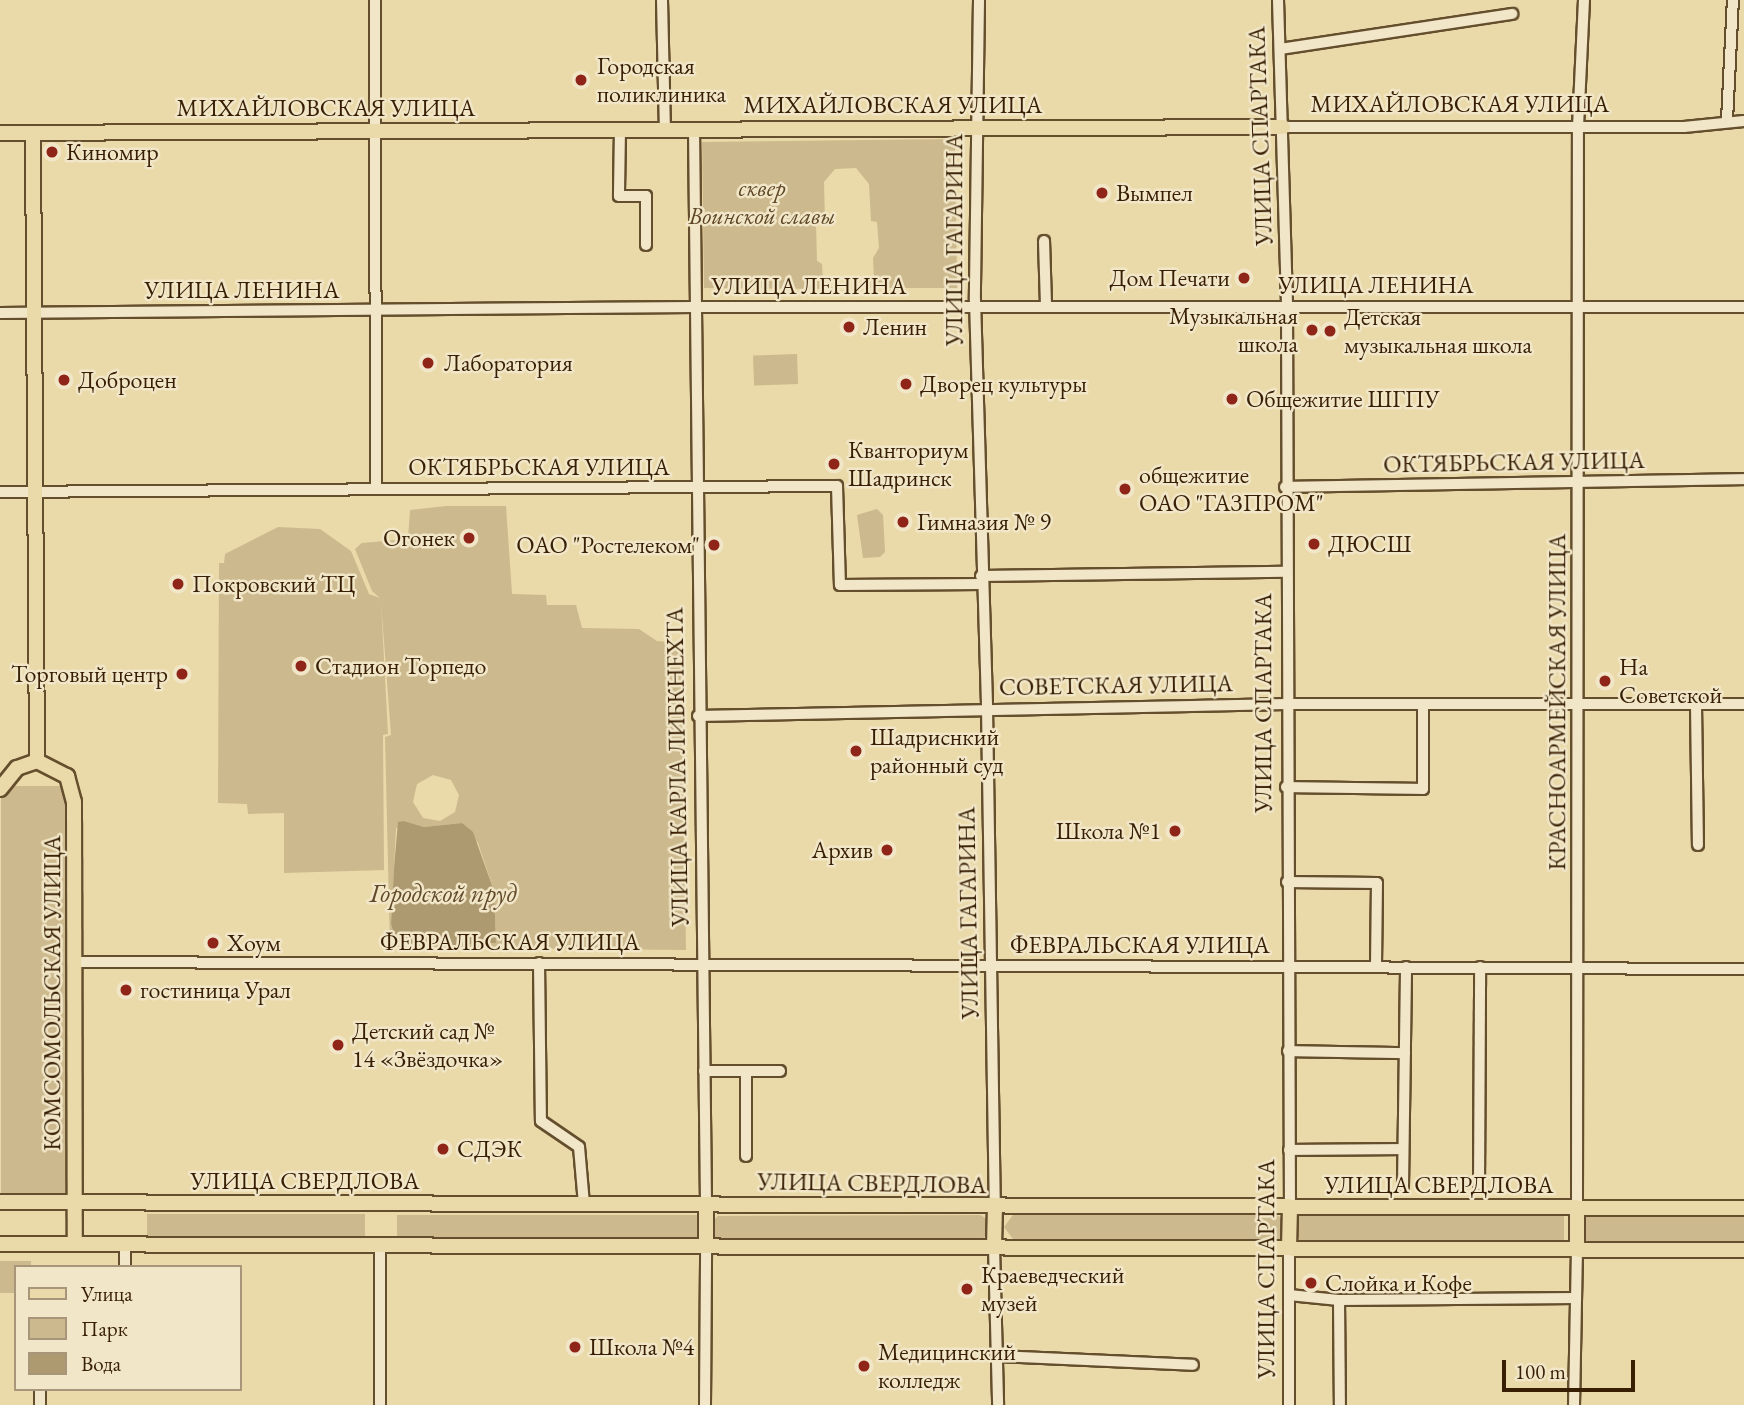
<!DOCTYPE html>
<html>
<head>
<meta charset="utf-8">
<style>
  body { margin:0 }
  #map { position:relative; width:1744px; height:1405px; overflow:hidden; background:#ead9a9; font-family:"EB Garamond",serif }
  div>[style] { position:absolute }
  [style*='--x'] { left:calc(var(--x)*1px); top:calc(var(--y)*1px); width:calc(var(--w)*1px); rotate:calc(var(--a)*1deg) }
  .green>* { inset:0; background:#ccb98d; transform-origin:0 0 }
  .water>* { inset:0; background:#ad9a71 }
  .roads { filter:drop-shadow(2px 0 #644e2d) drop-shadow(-2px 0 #644e2d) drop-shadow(0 2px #644e2d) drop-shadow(0 -2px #644e2d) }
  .minor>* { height:10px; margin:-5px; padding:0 5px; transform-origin:5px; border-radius:5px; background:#f1e6c7 }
  .major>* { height:14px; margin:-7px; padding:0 7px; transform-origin:7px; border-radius:7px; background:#ead9a9 }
  .dots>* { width:19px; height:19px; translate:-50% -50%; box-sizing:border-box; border:4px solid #f1e6c7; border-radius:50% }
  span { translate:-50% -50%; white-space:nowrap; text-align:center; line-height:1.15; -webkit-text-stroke:5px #f1e6c7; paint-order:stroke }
  .poi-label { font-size:24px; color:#381f04 }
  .left { translate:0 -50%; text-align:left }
  .right { translate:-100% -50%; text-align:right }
  .street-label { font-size:24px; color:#381f04 }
  .park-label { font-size:24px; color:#5d4626; font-style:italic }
  .water-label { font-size:26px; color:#614a2a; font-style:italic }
  .legend { position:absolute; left:14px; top:1265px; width:228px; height:126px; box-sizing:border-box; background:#f1e6c7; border:2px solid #a79679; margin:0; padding:9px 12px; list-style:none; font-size:21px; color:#381f04 }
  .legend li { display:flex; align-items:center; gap:14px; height:35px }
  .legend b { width:35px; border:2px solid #a79679 }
  .scale { position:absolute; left:1502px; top:1360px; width:133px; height:32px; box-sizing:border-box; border:4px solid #381f04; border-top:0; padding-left:9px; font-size:21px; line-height:24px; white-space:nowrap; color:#381f04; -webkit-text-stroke:5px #f1e6c7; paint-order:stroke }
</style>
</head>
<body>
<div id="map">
  <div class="green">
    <div style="clip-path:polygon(955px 139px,957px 288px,861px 288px,874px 279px,873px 258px,879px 248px,877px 222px,871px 221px,869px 184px,856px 168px,835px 169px,824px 182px,825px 222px,816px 224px,817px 261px,822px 264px,823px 281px,835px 289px,704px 288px,702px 142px)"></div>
    <div style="left:797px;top:354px;width:30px;height:44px;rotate:88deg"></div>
    <div style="clip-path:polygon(evenodd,446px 506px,506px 506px,512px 594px,546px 595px,547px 605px,576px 605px,582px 628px,639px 629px,657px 641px,681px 643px,686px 950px,390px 947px,385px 737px,391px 735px,381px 602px,388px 734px,383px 735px,384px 870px,284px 873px,284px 813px,248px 814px,247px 804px,218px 803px,219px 563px,224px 563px,225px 554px,278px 527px,320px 529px,351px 551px,369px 594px,380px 598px,372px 591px,355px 549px,362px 543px,408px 539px,410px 510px,446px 506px,433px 775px,451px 780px,459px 795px,455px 812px,440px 821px,423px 818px,413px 802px,417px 784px,433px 775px,446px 506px,404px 821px,424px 827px,462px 823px,478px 843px,494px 891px,496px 943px,436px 946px,396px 942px,391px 924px,394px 868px,396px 829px,404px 821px)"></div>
    <div style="clip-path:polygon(877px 509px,883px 515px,885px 552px,880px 557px,863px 558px,857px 515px)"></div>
    <div style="left:1px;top:786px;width:70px;height:416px"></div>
    <div style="left:147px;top:1214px;width:218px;height:23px"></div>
    <div style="left:397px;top:1215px;width:300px;height:23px"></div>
    <div style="clip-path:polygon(980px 1215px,989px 1220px,989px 1235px,981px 1239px,717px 1240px,713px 1235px,714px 1220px,718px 1216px)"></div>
    <div style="clip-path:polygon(1013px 1215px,1277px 1215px,1283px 1219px,1283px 1235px,1279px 1240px,1013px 1239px,1004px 1227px)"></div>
    <div style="clip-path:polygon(1299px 1216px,1564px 1216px,1564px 1241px,1300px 1241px,1296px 1234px)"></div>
    <div style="left:1584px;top:1217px;width:160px;height:24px"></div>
    <div style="clip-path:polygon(0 1261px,31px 1261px,31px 1267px,16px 1267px,16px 1293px,0 1293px)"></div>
  </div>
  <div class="water">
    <div style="clip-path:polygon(404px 821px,424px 827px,462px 823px,473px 832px,494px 891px,496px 943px,436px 946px,396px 942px,391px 924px,394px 868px,398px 822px)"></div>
  </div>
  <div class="roads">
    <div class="minor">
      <div style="--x:375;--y:0;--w:489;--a:89.9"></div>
      <div style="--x:662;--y:0;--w:129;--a:88.7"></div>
      <div style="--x:979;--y:0;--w:300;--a:90.8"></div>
      <div style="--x:975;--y:300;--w:408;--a:88.3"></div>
      <div style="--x:987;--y:708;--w:499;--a:89.1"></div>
      <div style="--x:1278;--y:0;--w:306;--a:88.3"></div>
      <div style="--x:1287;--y:306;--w:901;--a:89.81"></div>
      <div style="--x:1280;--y:49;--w:235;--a:-8.6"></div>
      <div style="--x:1727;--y:121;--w:121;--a:-87.2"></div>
      <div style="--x:1283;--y:127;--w:401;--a:0"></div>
      <div style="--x:1684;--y:127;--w:60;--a:-5.7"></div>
      <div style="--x:620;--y:129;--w:67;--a:90.9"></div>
      <div style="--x:619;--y:196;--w:27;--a:0"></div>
      <div style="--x:646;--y:196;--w:49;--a:90"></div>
      <div style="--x:694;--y:129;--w:1075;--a:89.36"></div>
      <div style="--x:1044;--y:241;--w:65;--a:88.2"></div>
      <div style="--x:0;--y:313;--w:694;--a:-0.5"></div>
      <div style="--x:694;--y:307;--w:1050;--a:0"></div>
      <div style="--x:1285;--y:487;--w:459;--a:-1"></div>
      <div style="--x:0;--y:492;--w:837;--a:-0.41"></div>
      <div style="--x:837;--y:486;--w:99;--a:88.3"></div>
      <div style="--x:840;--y:585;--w:142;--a:-0.4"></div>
      <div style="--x:981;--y:576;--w:304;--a:-0.8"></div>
      <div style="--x:1696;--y:705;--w:140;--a:89.2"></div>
      <div style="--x:698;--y:716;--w:588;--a:-1.17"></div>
      <div style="--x:1286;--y:704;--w:458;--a:0"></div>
      <div style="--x:1286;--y:787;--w:137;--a:0.8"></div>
      <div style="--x:1423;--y:789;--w:85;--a:-90"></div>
      <div style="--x:1287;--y:882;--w:90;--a:0.6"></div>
      <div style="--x:1377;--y:883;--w:84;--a:90.7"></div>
      <div style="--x:75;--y:962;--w:1669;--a:0.24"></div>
      <div style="--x:539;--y:963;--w:158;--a:89.3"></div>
      <div style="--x:541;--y:1121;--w:46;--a:34.4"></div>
      <div style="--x:579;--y:1147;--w:57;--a:85"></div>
      <div style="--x:1288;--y:1051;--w:117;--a:1"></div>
      <div style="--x:704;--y:1071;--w:76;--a:0"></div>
      <div style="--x:1289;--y:1150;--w:114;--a:-0.5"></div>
      <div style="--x:746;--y:1156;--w:85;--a:-90"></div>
      <div style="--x:1479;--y:1184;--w:217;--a:-89.7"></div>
      <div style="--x:1403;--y:1186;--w:219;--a:-89.2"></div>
      <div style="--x:1577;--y:1208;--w:1081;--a:-89.95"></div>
      <div style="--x:1578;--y:127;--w:127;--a:-87.3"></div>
      <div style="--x:125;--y:1244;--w:23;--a:90"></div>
      <div style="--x:380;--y:1245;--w:160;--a:90"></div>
      <div style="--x:994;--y:1247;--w:158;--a:88.5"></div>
      <div style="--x:1289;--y:1248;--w:157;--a:90"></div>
      <div style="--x:1289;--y:1295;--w:50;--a:5.7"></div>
      <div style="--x:1339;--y:1300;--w:237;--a:-0.5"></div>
      <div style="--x:1339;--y:1300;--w:105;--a:89.5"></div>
      <div style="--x:997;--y:1356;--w:196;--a:2.6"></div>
      <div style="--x:40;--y:1405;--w:16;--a:-90"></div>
      <div style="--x:705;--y:1405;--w:159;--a:-89.6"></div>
      <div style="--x:1574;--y:1405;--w:156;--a:-88.9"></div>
    </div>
    <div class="major">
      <div style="--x:0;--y:133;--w:1283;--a:-0.27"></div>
      <div style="--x:33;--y:133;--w:628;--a:89.64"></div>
      <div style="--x:0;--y:789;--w:27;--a:-51"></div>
      <div style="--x:17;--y:768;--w:21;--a:-19"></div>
      <div style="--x:37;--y:761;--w:34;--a:27"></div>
      <div style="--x:67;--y:776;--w:27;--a:75"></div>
      <div style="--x:74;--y:802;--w:442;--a:89.9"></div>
      <div style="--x:0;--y:1202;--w:1744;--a:0.2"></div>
      <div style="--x:706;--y:1204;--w:42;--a:90"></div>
      <div style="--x:0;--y:1244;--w:1744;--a:0.2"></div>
      <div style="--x:994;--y:1247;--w:40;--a:-88.6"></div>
      <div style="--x:1289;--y:1248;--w:41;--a:-88.6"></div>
      <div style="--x:1577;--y:1249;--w:41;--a:-90"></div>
    </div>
  </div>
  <div class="dots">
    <div style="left:581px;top:80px;background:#8f2418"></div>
    <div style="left:52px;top:152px;background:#8f2418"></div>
    <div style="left:1102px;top:193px;background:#8f2418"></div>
    <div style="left:1244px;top:278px;background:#8f2418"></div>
    <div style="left:849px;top:327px;background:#8f2418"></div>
    <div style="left:1312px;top:330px;background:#8f2418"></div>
    <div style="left:1330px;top:331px;background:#8f2418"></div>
    <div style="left:428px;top:363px;background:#8f2418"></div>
    <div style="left:64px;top:380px;background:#8f2418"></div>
    <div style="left:906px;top:384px;background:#8f2418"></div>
    <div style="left:1232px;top:399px;background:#8f2418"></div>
    <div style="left:834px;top:464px;background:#8f2418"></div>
    <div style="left:1125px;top:489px;background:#8f2418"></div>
    <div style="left:903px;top:522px;background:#8f2418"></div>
    <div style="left:469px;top:538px;background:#8f2418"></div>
    <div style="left:1314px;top:544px;background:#8f2418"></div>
    <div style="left:714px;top:545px;background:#8f2418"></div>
    <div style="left:178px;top:584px;background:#8f2418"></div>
    <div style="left:301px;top:666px;background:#8f2418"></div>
    <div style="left:182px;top:674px;background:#8f2418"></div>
    <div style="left:1605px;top:681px;background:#8f2418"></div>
    <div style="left:856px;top:751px;background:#8f2418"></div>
    <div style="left:1175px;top:831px;background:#8f2418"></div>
    <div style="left:887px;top:850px;background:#8f2418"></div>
    <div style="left:213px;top:943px;background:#8f2418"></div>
    <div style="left:126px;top:990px;background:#8f2418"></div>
    <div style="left:338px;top:1045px;background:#8f2418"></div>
    <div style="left:443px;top:1149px;background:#8f2418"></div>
    <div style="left:1311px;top:1283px;background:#8f2418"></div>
    <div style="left:967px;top:1289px;background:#8f2418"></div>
    <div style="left:575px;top:1347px;background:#8f2418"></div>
    <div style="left:864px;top:1366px;background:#8f2418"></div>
  </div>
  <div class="poi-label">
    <span class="left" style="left:597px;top:80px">Городская<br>поликлиника</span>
    <span class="left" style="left:66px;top:152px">Киномир</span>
    <span class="left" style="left:1116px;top:193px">Вымпел</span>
    <span class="right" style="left:1230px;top:278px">Дом Печати</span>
    <span class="right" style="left:1298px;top:330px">Музыкальная<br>школа</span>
    <span class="left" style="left:1344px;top:331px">Детская<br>музыкальная школа</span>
    <span class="left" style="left:863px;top:327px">Ленин</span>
    <span class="left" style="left:444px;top:363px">Лаборатория</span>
    <span class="left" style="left:78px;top:380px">Доброцен</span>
    <span class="left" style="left:920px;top:384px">Дворец культуры</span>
    <span class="left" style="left:1246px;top:399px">Общежитие ШГПУ</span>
    <span class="left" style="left:848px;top:464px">Кванториум<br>Шадринск</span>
    <span class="left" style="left:1139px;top:489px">общежитие<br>ОАО "ГАЗПРОМ"</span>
    <span class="left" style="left:917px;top:522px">Гимназия № 9</span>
    <span class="right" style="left:455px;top:538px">Огонек</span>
    <span class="left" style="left:1328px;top:544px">ДЮСШ</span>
    <span class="right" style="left:700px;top:545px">ОАО "Ростелеком"</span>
    <span class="left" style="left:192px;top:584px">Покровский ТЦ</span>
    <span class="left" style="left:315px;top:666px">Стадион Торпедо</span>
    <span class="left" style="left:1619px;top:681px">На<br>Советской</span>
    <span class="right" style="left:168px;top:674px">Торговый центр</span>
    <span class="left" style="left:870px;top:751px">Шадриснкий<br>районный суд</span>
    <span class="right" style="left:1161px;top:831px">Школа №1</span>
    <span class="right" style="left:873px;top:850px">Архив</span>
    <span class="left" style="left:227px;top:943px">Хоум</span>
    <span class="left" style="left:140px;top:990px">гостиница Урал</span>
    <span class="left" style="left:352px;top:1045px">Детский сад №<br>14 «Звёздочка»</span>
    <span class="left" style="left:457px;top:1149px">СДЭК</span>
    <span class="left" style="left:981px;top:1289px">Краеведческий<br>музей</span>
    <span class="left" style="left:1325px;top:1283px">Слойка и Кофе</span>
    <span class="left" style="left:589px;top:1347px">Школа №4</span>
    <span class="left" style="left:878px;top:1366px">Медицинский<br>колледж</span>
  </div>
  <div class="street-label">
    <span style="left:1460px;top:104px">МИХАЙЛОВСКАЯ УЛИЦА</span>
    <span style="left:893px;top:105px">МИХАЙЛОВСКАЯ УЛИЦА</span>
    <span style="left:326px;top:108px">МИХАЙЛОВСКАЯ УЛИЦА</span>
    <span style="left:1260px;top:136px;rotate:-92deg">УЛИЦА СПАРТАКА</span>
    <span style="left:954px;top:240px;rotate:-90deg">УЛИЦА ГАГАРИНА</span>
    <span style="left:1376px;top:285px">УЛИЦА ЛЕНИНА</span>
    <span style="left:809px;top:286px">УЛИЦА ЛЕНИНА</span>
    <span style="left:242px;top:290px">УЛИЦА ЛЕНИНА</span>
    <span style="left:1514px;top:462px;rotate:-1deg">ОКТЯБРЬСКАЯ УЛИЦА</span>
    <span style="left:539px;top:467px">ОКТЯБРЬСКАЯ УЛИЦА</span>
    <span style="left:1116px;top:685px;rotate:-1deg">СОВЕТСКАЯ УЛИЦА</span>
    <span style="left:1557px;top:702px;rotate:-90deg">КРАСНОАРМЕЙСКАЯ УЛИЦА</span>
    <span style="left:1263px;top:703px;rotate:-90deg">УЛИЦА СПАРТАКА</span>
    <span style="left:677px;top:767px;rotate:-91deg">УЛИЦА КАРЛА ЛИБКНЕХТА</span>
    <span style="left:968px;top:913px;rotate:-91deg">УЛИЦА ГАГАРИНА</span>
    <span style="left:510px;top:942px">ФЕВРАЛЬСКАЯ УЛИЦА</span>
    <span style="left:1140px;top:945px">ФЕВРАЛЬСКАЯ УЛИЦА</span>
    <span style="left:52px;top:993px;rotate:-90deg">КОМСОМОЛЬСКАЯ УЛИЦА</span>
    <span style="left:305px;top:1181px">УЛИЦА СВЕРДЛОВА</span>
    <span style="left:872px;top:1183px;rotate:1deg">УЛИЦА СВЕРДЛОВА</span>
    <span style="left:1439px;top:1185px">УЛИЦА СВЕРДЛОВА</span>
    <span style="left:1266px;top:1269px;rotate:-90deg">УЛИЦА СПАРТАКА</span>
  </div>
  <div class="park-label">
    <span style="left:762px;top:202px">сквер<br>Воинской славы</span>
  </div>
  <div class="water-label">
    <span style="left:443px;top:894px">Городской пруд</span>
  </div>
  <ul class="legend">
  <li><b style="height:9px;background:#ead9a9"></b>Улица</li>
  <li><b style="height:19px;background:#ccb98d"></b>Парк</li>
  <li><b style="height:19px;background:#ad9a71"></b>Вода</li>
  </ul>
  <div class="scale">100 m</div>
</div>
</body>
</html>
